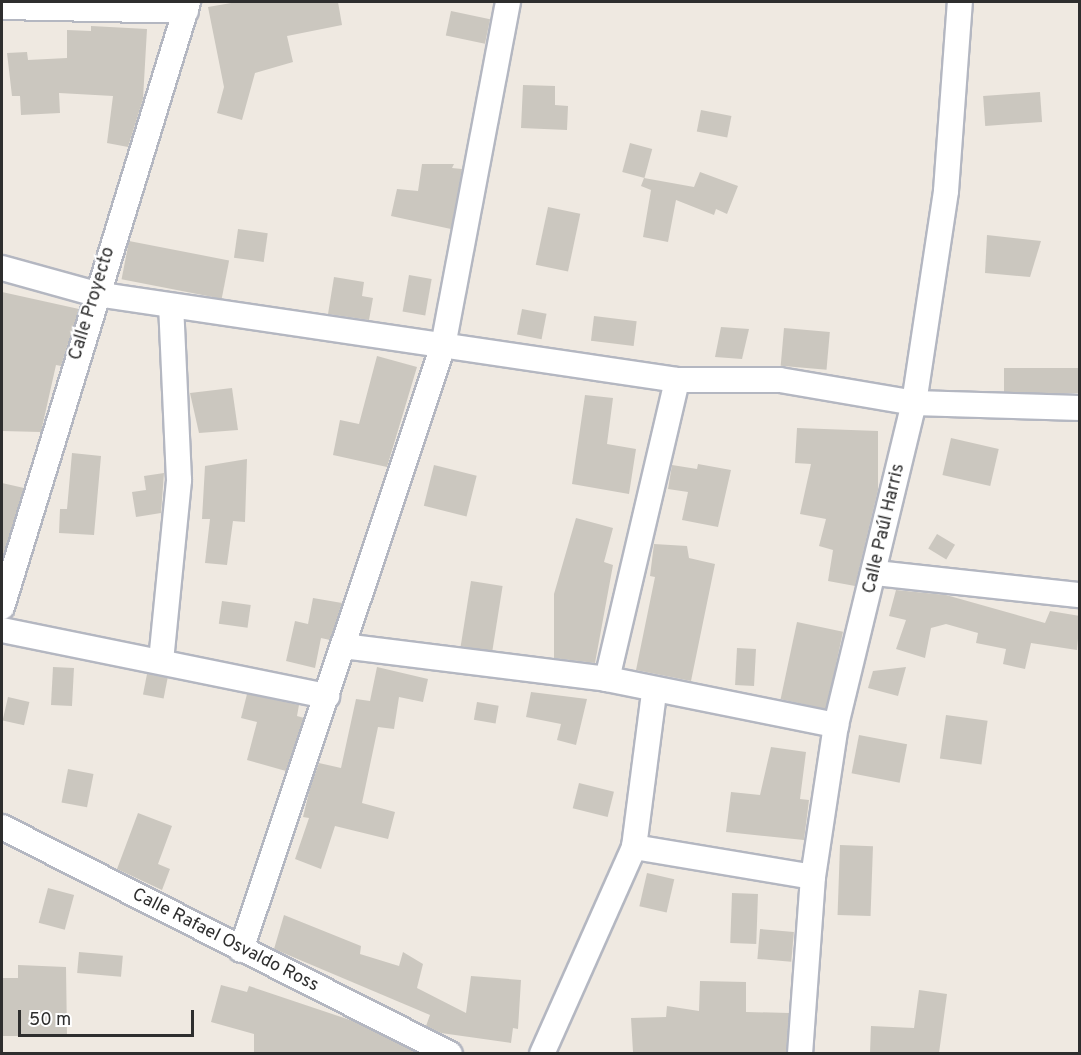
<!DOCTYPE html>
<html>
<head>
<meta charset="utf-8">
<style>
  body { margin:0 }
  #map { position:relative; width:1081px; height:1055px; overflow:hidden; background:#efe9e1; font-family:Overpass,sans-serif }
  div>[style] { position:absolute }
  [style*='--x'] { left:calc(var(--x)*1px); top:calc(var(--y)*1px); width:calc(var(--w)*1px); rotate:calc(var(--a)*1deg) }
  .building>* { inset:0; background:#cbc7bf; transform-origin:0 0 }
  .roads { filter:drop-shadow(2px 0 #b4b7c1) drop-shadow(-2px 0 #b4b7c1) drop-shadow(0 2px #b4b7c1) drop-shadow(0 -2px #b4b7c1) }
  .street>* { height:24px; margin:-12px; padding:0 12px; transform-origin:12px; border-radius:12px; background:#fff }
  span { translate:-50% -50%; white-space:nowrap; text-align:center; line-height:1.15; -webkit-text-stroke:4.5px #fff; paint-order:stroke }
  .street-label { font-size:18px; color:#2e2e2e }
  .frame { position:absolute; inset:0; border:3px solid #2e2e2e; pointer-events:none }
  .scale { position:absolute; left:18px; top:1010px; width:176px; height:27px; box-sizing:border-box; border:3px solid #2e2e2e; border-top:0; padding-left:8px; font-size:18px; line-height:21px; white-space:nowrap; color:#2e2e2e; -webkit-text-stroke:4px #fff; paint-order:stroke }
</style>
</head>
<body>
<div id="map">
  <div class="building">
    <div style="clip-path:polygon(237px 2px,338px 2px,342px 25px,287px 36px,293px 62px,255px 73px,242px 120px,217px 113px,224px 87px,208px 7px)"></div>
    <div style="left:451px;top:11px;width:40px;height:25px;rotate:12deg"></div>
    <div style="clip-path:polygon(91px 26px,147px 29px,143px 99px,128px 147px,107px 143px,113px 96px,59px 93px,60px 113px,21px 115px,20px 96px,12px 96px,7px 53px,27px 52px,28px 60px,67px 58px,67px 30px,91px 31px)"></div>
    <div style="clip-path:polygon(523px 85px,555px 86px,555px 105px,568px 106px,567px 130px,521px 128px)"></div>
    <div style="left:1040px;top:92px;width:30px;height:57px;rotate:86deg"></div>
    <div style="left:701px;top:110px;width:31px;height:22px;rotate:11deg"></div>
    <div style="left:630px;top:143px;width:23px;height:30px;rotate:15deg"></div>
    <div style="clip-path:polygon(422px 164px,454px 164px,452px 168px,462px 169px,451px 229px,391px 216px,397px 189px,418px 191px)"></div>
    <div style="clip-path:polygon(700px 172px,738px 186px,727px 214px,716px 209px,714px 215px,676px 200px,668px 242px,643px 237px,651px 190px,641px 186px,644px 178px,694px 187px)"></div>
    <div style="left:548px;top:207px;width:33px;height:59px;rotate:12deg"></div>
    <div style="left:238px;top:229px;width:30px;height:29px;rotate:8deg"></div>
    <div style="clip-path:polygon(987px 235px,1041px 241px,1030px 277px,985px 273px)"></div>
    <div style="left:129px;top:241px;width:102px;height:39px;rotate:11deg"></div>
    <div style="left:409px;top:275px;width:23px;height:37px;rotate:10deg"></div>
    <div style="clip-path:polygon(334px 277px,364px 282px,362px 296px,373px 298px,369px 320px,328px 314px)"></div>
    <div style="clip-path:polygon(2px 292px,79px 309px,61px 366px,56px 365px,41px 432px,2px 431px)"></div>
    <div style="left:522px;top:309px;width:25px;height:26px;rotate:11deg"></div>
    <div style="left:594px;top:316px;width:43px;height:25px;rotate:7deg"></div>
    <div style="clip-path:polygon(721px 327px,749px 329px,742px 359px,715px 357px)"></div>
    <div style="left:784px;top:328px;width:46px;height:38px;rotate:5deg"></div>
    <div style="clip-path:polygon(377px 356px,417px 367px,387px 467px,333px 455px,340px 420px,359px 424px)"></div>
    <div style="left:1080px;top:368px;width:25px;height:76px;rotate:90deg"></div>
    <div style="clip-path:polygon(232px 388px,238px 430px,199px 433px,190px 393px)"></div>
    <div style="clip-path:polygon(585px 395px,613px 398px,607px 444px,636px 449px,629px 494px,572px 484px)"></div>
    <div style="clip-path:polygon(797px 428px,878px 431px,878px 490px,855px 586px,828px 581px,833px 550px,819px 546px,826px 519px,800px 514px,811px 464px,795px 463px)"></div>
    <div style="left:951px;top:438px;width:49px;height:38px;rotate:13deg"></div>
    <div style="clip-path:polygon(72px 453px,101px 456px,94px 535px,59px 533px,60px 509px,67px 509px)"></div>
    <div style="clip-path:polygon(247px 459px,245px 522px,233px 521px,227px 565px,205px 563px,210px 519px,202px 519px,205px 466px)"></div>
    <div style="clip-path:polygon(698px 464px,731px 470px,718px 527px,682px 520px,688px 492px,668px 489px,672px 465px,697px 469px)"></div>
    <div style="left:434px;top:465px;width:44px;height:42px;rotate:14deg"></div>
    <div style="clip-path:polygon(164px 473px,161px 513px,136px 517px,132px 492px,146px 490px,144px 476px)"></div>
    <div style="clip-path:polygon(2px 483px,24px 488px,2px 560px)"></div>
    <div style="clip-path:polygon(576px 518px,613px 528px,604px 562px,613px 565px,595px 663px,554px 658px,554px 594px)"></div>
    <div style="left:937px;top:534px;width:21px;height:17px;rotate:31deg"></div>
    <div style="clip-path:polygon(654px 544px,687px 546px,689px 558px,715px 564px,691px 681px,636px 670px,655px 577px,650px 576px)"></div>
    <div style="left:471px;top:581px;width:32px;height:66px;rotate:9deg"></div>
    <div style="clip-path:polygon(896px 590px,946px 595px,1045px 623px,1050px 611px,1080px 616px,1077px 650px,1031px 643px,1025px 669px,1003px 664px,1006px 649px,976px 643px,978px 633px,946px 624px,931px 628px,925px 658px,896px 649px,906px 620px,889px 616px)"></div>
    <div style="clip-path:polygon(313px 598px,342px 603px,330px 640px,321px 638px,315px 668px,286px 661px,295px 621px,308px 624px)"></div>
    <div style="left:222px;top:601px;width:29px;height:23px;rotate:8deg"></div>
    <div style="left:797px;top:622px;width:47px;height:79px;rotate:12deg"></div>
    <div style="left:737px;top:648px;width:19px;height:37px;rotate:3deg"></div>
    <div style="left:53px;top:667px;width:21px;height:38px;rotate:3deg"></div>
    <div style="clip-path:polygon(377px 667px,428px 679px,423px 702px,399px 697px,394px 729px,378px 727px,362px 803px,395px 812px,388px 839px,335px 826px,321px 869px,295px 859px,309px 818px,303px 817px,310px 788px,319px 763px,341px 768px,356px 699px,370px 701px)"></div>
    <div style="clip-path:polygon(906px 667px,898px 696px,868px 688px,873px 671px)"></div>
    <div style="left:147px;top:674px;width:21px;height:21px;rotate:11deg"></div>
    <div style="clip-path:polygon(531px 692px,587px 699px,576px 745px,557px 740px,561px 724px,526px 717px)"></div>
    <div style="clip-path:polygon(247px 694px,299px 705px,297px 716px,304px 718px,286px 771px,247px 760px,257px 722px,241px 718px)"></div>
    <div style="left:8px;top:697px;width:22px;height:24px;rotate:13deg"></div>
    <div style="left:477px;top:702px;width:22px;height:18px;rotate:10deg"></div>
    <div style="left:946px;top:715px;width:42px;height:44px;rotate:8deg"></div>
    <div style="left:859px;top:735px;width:49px;height:39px;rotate:11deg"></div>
    <div style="clip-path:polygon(771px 747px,806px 752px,800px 799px,809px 800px,804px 840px,726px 832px,731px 792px,760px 795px)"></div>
    <div style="left:68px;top:769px;width:26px;height:34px;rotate:11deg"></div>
    <div style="left:579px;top:783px;width:36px;height:26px;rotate:14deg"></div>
    <div style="clip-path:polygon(138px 813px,172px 826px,158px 864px,170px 869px,162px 890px,117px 869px)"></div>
    <div style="left:840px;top:845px;width:33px;height:70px;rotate:2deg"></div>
    <div style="left:647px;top:873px;width:28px;height:34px;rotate:13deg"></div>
    <div style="left:48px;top:888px;width:27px;height:36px;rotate:15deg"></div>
    <div style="left:732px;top:893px;width:26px;height:50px;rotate:2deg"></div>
    <div style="clip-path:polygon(284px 915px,361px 946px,360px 954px,399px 966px,403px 952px,423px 964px,417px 988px,466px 1013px,471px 976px,521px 980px,518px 1029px,513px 1028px,511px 1043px,441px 1033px,426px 1026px,430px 1015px,274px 949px)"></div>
    <div style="left:760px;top:929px;width:34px;height:30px;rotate:5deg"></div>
    <div style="left:79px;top:952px;width:44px;height:21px;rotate:5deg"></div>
    <div style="clip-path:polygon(18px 965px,66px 967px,67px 1036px,2px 1036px,2px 978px,18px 978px)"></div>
    <div style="clip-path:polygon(700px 981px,746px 982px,746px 1012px,789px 1013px,786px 1053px,633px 1052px,631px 1018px,666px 1017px,667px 1006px,699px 1011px)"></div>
    <div style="clip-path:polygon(221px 985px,247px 992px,249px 986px,356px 1022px,417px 1053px,254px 1053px,254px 1034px,211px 1022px)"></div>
    <div style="clip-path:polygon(919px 990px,947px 994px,939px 1053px,870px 1053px,871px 1026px,914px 1028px)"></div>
  </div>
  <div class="roads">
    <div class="street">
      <div style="--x:2;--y:7;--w:184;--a:1.2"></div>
      <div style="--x:2;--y:268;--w:98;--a:15.5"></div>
      <div style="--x:96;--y:294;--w:587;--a:8.42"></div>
      <div style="--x:677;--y:380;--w:103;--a:0"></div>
      <div style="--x:780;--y:380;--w:136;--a:9.7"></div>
      <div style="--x:914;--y:403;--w:166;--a:1.7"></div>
      <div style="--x:876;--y:573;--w:205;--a:6.2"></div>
      <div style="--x:2;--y:607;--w:633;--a:-72.91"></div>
      <div style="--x:2;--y:630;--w:332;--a:11.5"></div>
      <div style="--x:343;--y:646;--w:266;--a:7.1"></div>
      <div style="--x:607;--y:679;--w:234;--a:11.4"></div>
      <div style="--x:161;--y:661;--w:182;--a:-84.3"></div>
      <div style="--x:179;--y:480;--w:173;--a:-92.6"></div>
      <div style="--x:607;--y:679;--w:307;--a:-76.8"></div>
      <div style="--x:2;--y:827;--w:502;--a:26.87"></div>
      <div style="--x:634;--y:847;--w:181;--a:9.5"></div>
      <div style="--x:241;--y:950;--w:637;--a:-71.51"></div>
      <div style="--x:443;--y:346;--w:350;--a:-79.3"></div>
      <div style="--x:542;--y:1054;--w:227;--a:-66"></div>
      <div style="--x:634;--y:847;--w:156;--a:-82.6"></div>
      <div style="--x:800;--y:1054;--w:177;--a:-85.8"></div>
      <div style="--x:813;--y:877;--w:154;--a:-81.4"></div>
      <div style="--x:836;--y:725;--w:331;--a:-76.4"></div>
      <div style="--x:914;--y:403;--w:214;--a:-81.4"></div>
      <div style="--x:946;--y:191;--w:190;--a:-85.8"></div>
    </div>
  </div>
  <div class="street-label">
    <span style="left:93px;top:304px;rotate:-73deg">Calle Proyecto</span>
    <span style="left:885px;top:529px;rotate:-77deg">Calle Paúl Harris</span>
    <span style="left:225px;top:941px;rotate:27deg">Calle Rafael Osvaldo Ross</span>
  </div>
  <div class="frame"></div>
  <div class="scale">50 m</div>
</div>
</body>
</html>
